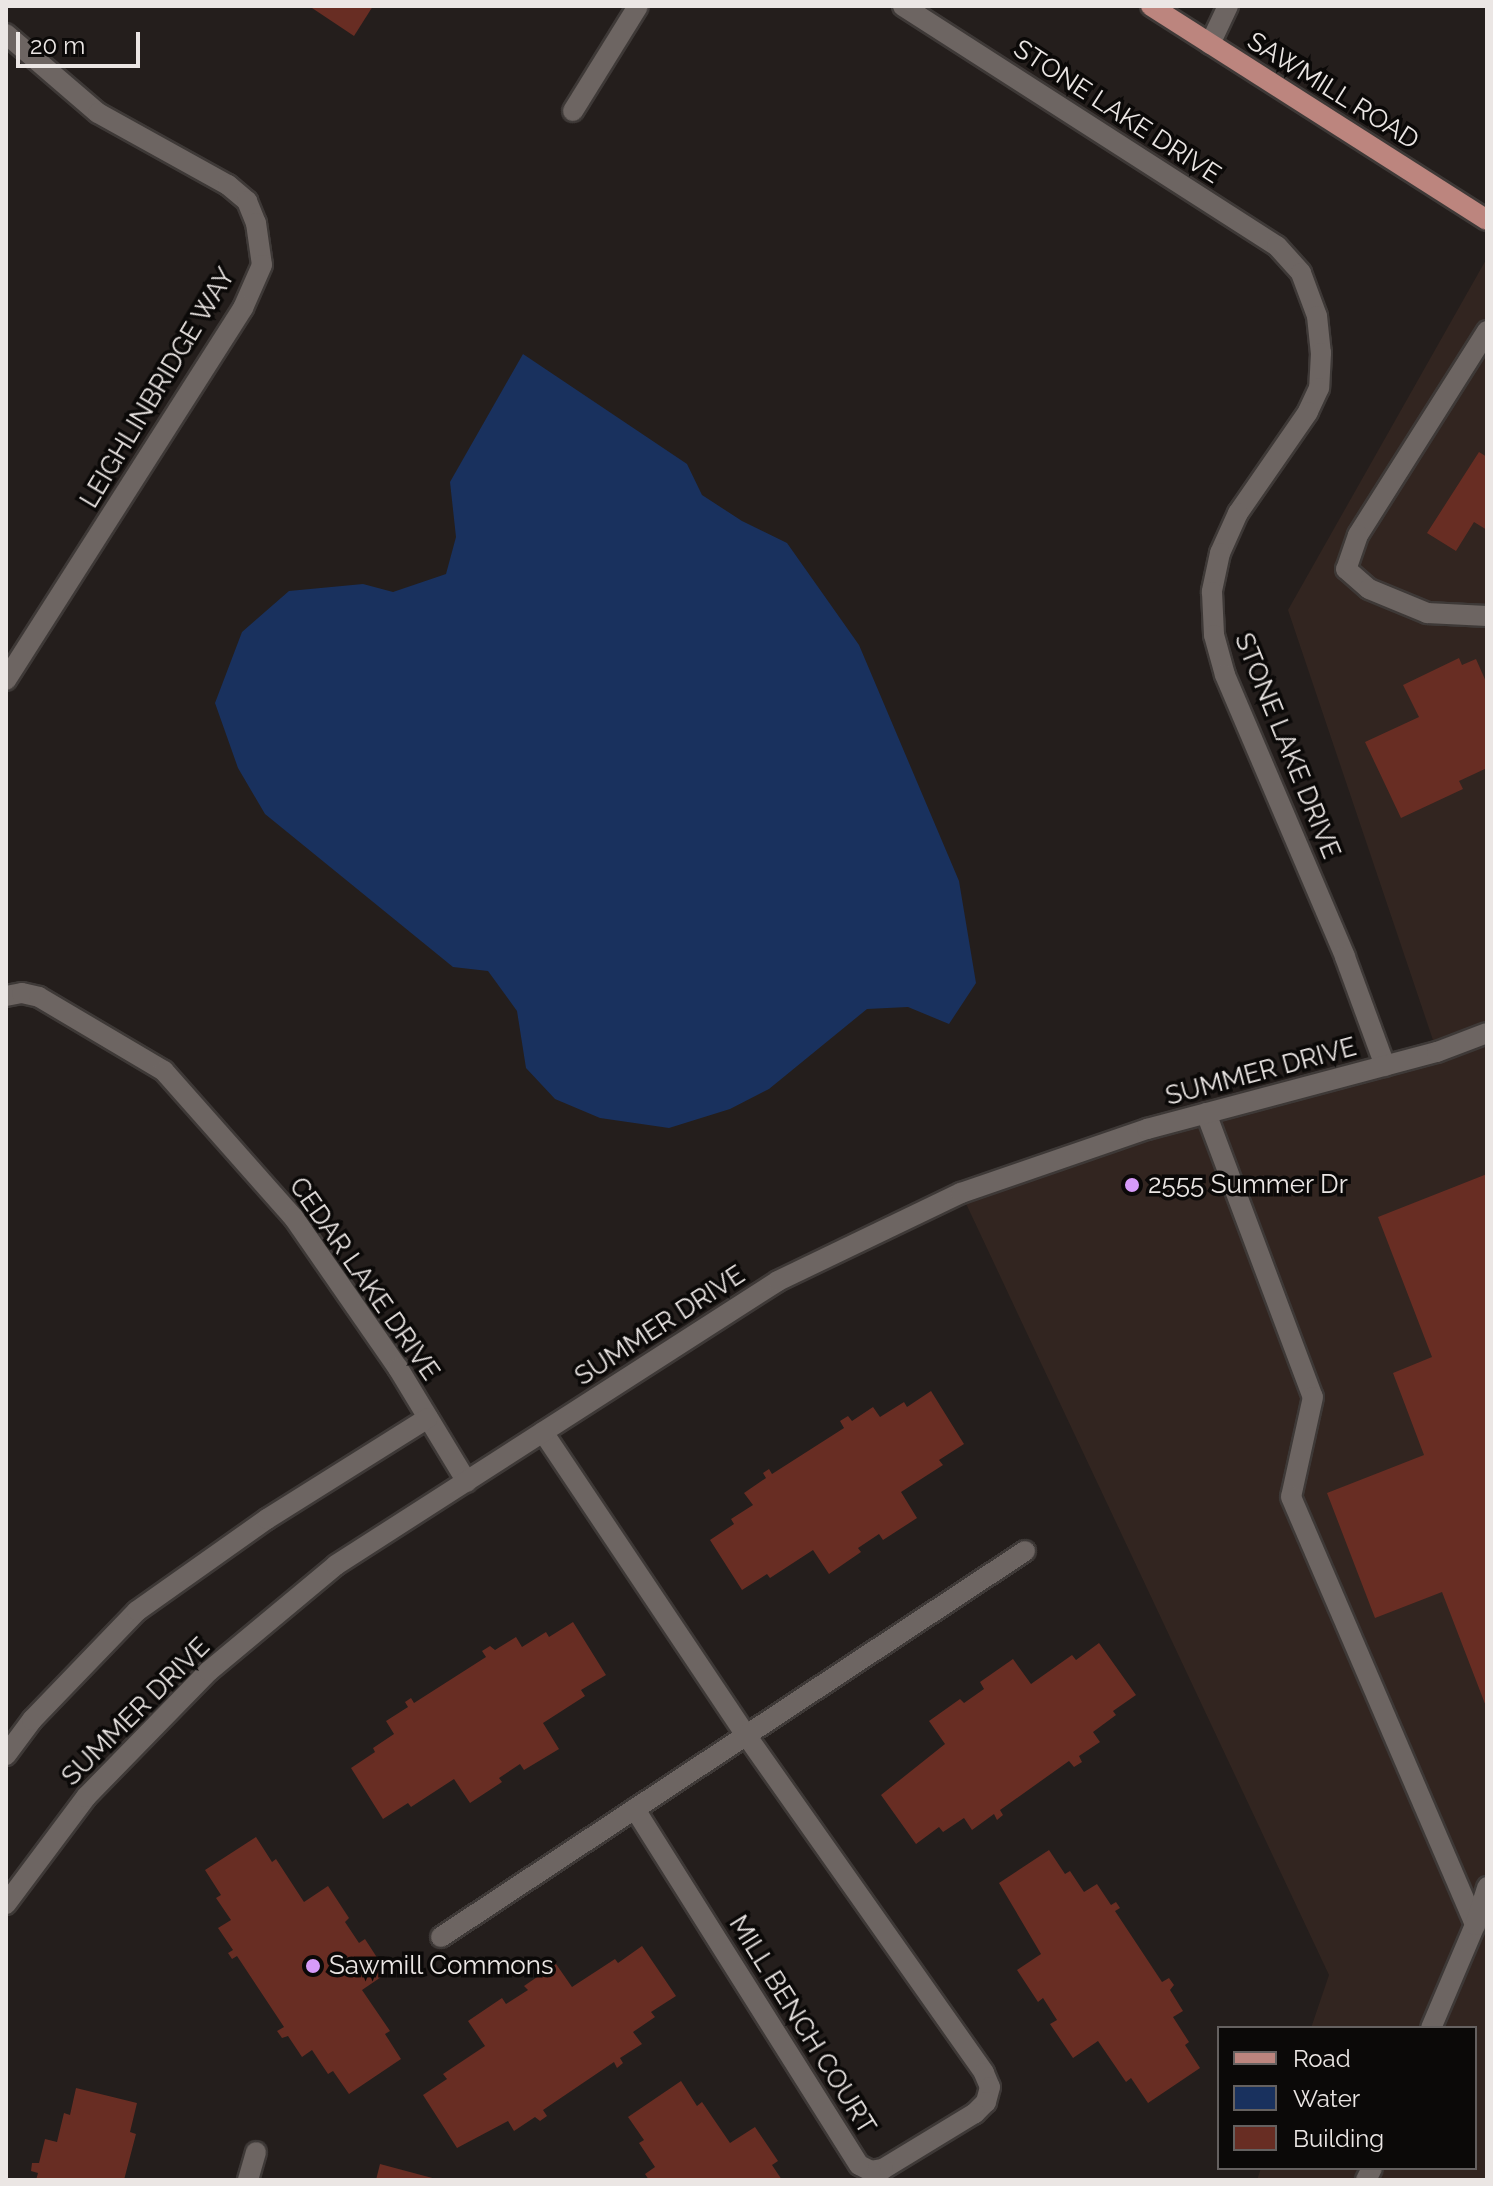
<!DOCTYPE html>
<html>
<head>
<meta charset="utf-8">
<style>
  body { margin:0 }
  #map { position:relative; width:1493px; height:2186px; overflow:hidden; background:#241e1c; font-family:Raleway,sans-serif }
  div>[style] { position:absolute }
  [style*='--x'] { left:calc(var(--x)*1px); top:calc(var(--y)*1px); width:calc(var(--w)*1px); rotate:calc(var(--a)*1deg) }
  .built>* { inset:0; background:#322520 }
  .water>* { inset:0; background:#19315e }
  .building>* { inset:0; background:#682d23 }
  .roads { filter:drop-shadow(2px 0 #3e3937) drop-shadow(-2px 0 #3e3937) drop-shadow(0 2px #3e3937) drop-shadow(0 -2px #3e3937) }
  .minor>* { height:20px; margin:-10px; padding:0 10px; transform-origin:10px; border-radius:10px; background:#6d6562 }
  .major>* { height:20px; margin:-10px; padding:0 10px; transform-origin:10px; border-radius:10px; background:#bc857e }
  .dots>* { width:22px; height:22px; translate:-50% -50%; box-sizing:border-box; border:4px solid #0b0908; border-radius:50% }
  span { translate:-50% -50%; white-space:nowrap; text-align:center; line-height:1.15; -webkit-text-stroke:7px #0b0908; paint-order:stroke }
  .street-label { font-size:26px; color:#ebe6e4 }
  .poi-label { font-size:26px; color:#ebe6e4 }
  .left { translate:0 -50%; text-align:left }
  .frame { position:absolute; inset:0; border:8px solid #ebe6e4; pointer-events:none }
  .legend { position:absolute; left:1217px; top:2026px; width:260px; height:144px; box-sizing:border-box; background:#0b0908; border:2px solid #656160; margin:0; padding:10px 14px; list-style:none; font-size:24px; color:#ebe6e4 }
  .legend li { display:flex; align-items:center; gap:16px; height:40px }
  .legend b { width:40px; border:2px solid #656160 }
  .scale { position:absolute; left:16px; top:32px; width:124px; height:36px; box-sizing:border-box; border:4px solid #ebe6e4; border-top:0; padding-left:10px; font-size:24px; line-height:28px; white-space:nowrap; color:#ebe6e4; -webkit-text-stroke:6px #0b0908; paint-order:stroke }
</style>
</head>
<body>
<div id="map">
  <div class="built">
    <div style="clip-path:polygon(1487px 258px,1487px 2180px,1257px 2180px,1261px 2168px,1475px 2168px,1475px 2028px,1311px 2028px,1329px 1975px,961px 1193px,1437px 1052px,1288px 610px)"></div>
  </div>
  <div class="water">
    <div style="clip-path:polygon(523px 354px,687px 464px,702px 495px,742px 521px,787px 543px,859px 645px,959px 881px,976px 983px,949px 1024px,908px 1007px,867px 1009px,769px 1089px,730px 1109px,669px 1128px,600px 1118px,555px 1099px,526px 1068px,517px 1011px,488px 971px,453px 967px,265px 814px,238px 768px,215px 703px,242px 632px,289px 591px,363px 584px,393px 592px,446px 574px,456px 537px,450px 482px)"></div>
  </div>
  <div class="building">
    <div style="clip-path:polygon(309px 6px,373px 6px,354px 36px)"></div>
    <div style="clip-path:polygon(1479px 452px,1487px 457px,1487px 530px,1474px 522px,1456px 551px,1427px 533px)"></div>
    <div style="clip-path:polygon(1459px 658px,1462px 665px,1476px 659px,1487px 684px,1487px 768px,1459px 781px,1463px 789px,1401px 818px,1365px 742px,1419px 717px,1403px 685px)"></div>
    <div style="clip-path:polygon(1487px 1174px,1487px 1709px,1442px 1592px,1375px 1618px,1327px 1493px,1424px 1455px,1393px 1373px,1432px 1357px,1378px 1217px)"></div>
    <div style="clip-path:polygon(931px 1391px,964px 1444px,939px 1460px,943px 1465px,901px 1492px,917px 1518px,883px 1540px,879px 1534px,858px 1548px,861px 1552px,829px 1574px,813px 1550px,770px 1578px,767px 1574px,742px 1590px,710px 1540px,734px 1524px,731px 1519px,753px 1505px,744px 1493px,766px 1478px,763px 1473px,769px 1469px,772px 1474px,844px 1428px,840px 1421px,848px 1416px,852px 1421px,873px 1407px,880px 1417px,904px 1402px,907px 1407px)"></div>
    <div style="clip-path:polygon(573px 1622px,606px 1675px,581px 1690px,585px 1696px,543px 1723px,559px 1749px,524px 1770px,520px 1764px,499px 1778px,502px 1782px,470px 1803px,454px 1779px,411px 1807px,408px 1803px,383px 1819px,351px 1768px,375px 1752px,373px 1748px,394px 1734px,386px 1721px,408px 1707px,405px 1702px,411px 1698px,414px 1703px,486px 1657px,482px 1651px,490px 1646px,495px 1650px,516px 1637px,522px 1647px,546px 1632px,549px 1637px)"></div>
    <div style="clip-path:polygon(1099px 1643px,1136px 1695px,1113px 1711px,1116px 1715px,1093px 1732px,1100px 1742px,1079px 1756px,1082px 1762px,1074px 1767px,1069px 1761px,1000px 1810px,1003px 1815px,997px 1820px,994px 1814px,972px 1830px,964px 1818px,943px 1832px,939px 1827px,916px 1844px,881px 1795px,945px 1744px,929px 1721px,960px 1699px,964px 1703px,984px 1689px,980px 1682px,1013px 1659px,1031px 1684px,1072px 1655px,1076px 1660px)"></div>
    <div style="clip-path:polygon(256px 1837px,272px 1862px,276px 1859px,304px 1902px,328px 1886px,349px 1918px,345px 1922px,359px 1943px,365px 1939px,387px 1973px,362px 1990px,390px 2031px,385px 2034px,401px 2059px,349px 2094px,333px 2071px,328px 2074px,312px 2050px,302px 2057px,288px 2036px,282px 2038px,277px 2031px,284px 2027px,237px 1956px,232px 1959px,228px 1953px,233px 1950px,218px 1928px,231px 1920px,216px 1898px,221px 1895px,205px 1870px)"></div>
    <div style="clip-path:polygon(1049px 1850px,1065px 1874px,1070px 1871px,1084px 1892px,1097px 1884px,1111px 1905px,1116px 1902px,1120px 1908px,1115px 1911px,1162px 1982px,1169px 1978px,1174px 1985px,1170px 1990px,1183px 2011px,1173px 2017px,1189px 2042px,1185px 2045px,1200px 2068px,1148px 2103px,1131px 2078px,1126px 2082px,1098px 2041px,1073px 2058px,1050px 2024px,1057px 2020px,1043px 1998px,1038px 2002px,1017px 1970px,1041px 1954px,999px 1883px)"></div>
    <div style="clip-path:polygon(642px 1946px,676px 1996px,651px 2012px,655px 2017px,633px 2032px,642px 2044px,620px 2058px,623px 2063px,617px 2068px,614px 2062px,543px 2110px,547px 2116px,540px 2121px,535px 2117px,514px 2131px,508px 2121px,457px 2148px,423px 2095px,447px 2079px,443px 2074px,485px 2046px,468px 2021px,502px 1998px,506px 2004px,528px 1990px,524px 1986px,556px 1964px,572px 1987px,615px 1959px,618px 1963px)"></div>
    <div style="clip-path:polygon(681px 2081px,697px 2106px,702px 2102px,730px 2143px,755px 2127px,778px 2161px,772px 2165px,782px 2180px,649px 2180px,645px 2174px,655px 2167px,639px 2143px,644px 2140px,628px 2117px)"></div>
    <div style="clip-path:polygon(76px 2088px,137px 2103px,130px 2132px,136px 2134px,124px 2180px,36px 2180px,38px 2173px,31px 2171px,32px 2163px,39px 2163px,45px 2139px,57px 2142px,64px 2113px,70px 2115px)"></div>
    <div style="clip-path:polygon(380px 2164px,436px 2179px,436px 2180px,376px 2180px)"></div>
  </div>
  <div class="roads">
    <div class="minor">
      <div style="--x:903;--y:6;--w:444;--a:32.7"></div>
      <div style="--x:1277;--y:246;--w:36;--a:48"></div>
      <div style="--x:1301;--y:273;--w:46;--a:69.6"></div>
      <div style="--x:1317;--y:316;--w:37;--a:84"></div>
      <div style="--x:1321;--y:353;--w:35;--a:93"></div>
      <div style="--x:1319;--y:388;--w:26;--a:115"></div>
      <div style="--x:1308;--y:412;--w:123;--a:124.7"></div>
      <div style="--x:1238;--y:513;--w:44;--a:114.2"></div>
      <div style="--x:1220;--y:553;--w:40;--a:102"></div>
      <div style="--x:1212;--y:592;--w:43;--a:87.3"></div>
      <div style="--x:1214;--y:635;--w:41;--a:74.6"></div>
      <div style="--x:1225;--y:675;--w:306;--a:66.9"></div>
      <div style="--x:1345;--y:957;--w:116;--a:69.8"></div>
      <div style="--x:6;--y:34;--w:121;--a:40.7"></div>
      <div style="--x:98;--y:113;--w:149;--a:29"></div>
      <div style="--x:228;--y:185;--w:25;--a:40"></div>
      <div style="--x:247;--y:201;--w:24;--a:68"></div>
      <div style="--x:256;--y:223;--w:42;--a:81.9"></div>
      <div style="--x:262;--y:265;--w:47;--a:113.8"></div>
      <div style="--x:243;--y:308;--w:441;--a:122.5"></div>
      <div style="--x:1210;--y:44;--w:42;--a:-64.7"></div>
      <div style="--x:573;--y:111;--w:123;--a:-58.2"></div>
      <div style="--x:1487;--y:331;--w:241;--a:122.3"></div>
      <div style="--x:1358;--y:535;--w:36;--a:109"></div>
      <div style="--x:1346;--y:569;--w:30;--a:41"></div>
      <div style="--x:1369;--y:589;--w:63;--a:22.5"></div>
      <div style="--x:1427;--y:613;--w:60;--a:2.9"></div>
      <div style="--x:6;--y:996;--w:16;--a:-11"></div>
      <div style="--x:22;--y:993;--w:17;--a:13"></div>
      <div style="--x:39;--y:997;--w:145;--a:30.6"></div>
      <div style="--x:164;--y:1071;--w:196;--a:48.5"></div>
      <div style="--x:294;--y:1218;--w:183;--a:55.3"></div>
      <div style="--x:398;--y:1368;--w:133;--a:58.8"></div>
      <div style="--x:1206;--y:1113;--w:303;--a:69.4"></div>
      <div style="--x:1313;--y:1397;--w:102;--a:102.4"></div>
      <div style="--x:1291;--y:1497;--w:466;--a:66.7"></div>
      <div style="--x:1475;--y:1925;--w:112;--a:113.1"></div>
      <div style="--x:543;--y:1432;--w:365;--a:56.2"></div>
      <div style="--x:746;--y:1735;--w:413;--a:54.8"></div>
      <div style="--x:984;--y:2073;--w:15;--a:67"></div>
      <div style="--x:990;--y:2087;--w:16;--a:105"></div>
      <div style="--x:986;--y:2102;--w:16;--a:135"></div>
      <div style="--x:975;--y:2113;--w:108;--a:148.7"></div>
      <div style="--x:883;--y:2169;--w:12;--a:171"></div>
      <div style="--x:871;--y:2171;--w:13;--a:-153"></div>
      <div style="--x:859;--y:2165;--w:421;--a:-122.2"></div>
      <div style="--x:6;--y:1755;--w:44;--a:-53.4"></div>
      <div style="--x:32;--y:1720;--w:151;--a:-46.1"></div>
      <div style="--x:137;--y:1611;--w:159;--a:-35.3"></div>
      <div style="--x:267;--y:1519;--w:190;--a:-32.1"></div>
      <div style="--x:6;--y:1904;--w:134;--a:-53.2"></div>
      <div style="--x:86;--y:1797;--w:176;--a:-45.7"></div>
      <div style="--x:209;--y:1671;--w:165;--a:-39.8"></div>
      <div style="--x:336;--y:1565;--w:525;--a:-32.72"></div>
      <div style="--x:778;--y:1281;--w:203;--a:-25.7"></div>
      <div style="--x:961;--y:1193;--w:197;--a:-19"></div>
      <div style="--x:1147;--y:1129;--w:300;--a:-14.9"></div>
      <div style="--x:1437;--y:1052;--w:53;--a:-20.8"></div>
      <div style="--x:1475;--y:1925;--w:40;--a:-72"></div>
      <div style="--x:441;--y:1937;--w:700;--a:-33.46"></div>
      <div style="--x:248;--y:2180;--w:29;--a:-74"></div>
      <div style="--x:1366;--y:2180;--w:13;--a:-63"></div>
    </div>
    <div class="major">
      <div style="--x:1151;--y:6;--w:398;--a:32.5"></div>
    </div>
  </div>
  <div class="dots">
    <div style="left:1132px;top:1185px;background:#d79bf9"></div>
    <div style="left:313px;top:1966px;background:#d79bf9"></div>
  </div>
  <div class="street-label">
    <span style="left:1333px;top:91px;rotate:32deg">SAWMILL ROAD</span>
    <span style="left:1117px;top:112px;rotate:33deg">STONE LAKE DRIVE</span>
    <span style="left:158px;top:388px;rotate:-59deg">LEIGHLINBRIDGE WAY</span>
    <span style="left:1287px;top:746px;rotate:68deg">STONE LAKE DRIVE</span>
    <span style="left:1261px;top:1072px;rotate:-15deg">SUMMER DRIVE</span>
    <span style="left:364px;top:1279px;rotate:55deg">CEDAR LAKE DRIVE</span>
    <span style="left:660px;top:1326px;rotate:-33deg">SUMMER DRIVE</span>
    <span style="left:136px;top:1712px;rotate:-45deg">SUMMER DRIVE</span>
    <span style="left:802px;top:2025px;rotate:58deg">MILL BENCH COURT</span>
  </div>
  <div class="poi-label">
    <span class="left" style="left:1148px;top:1185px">2555 Summer Dr</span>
    <span class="left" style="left:329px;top:1966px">Sawmill Commons</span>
  </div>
  <div class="frame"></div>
  <ul class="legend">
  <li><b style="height:10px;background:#bc857e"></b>Road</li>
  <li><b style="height:22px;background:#19315e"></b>Water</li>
  <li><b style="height:22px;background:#682d23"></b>Building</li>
  </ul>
  <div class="scale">20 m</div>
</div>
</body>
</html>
